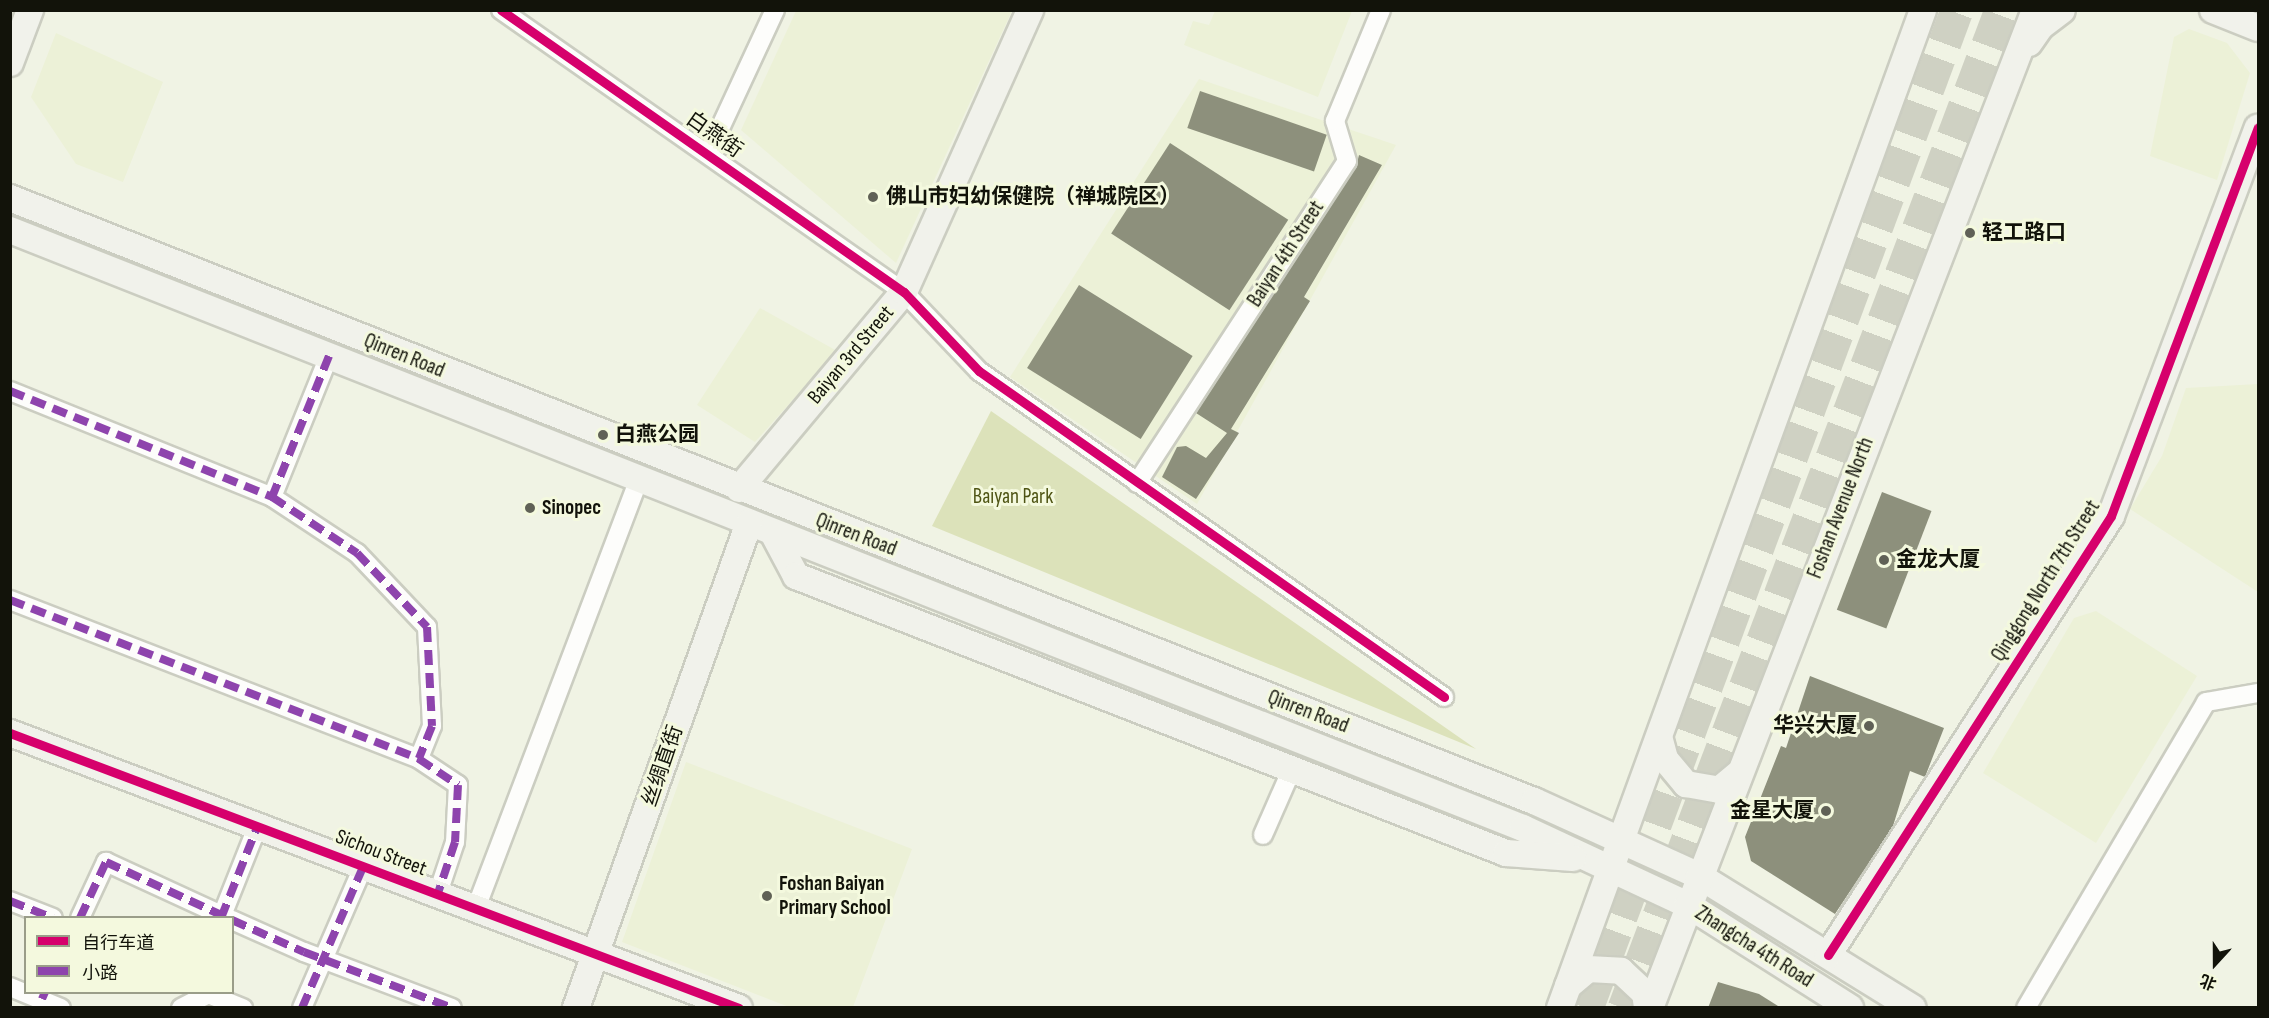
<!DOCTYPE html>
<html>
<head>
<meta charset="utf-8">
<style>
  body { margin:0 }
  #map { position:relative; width:2269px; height:1018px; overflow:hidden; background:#f0f3e4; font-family:"Sofia Sans Condensed","Noto Sans SC",sans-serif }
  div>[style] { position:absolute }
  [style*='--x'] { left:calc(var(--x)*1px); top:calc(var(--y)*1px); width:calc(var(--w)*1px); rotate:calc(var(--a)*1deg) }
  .built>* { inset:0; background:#ecf1d7 }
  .green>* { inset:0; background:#dce2ba }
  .building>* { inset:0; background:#8d907c; transform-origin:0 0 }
  .highway-tunnel>* { height:33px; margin-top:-16.5px; transform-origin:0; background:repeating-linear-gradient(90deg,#cfd1c3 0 33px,transparent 0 49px) }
  .roads { filter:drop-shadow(2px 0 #cbcdc1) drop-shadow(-2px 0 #cbcdc1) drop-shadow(0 2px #cbcdc1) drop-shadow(0 -2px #cbcdc1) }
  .street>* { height:18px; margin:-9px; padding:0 9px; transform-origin:9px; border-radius:9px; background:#fdfdfb }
  .secondary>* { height:26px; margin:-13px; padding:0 13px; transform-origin:13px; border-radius:13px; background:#f1f2eb }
  .quiet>* { height:8px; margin-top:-4px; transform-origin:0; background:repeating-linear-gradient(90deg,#8e44ad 0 15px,transparent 0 23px) }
  .cycleway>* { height:9px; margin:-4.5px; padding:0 4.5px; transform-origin:4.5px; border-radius:4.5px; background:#d6006c }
  .dots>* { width:16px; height:16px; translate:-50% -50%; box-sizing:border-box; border:3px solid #f4f9de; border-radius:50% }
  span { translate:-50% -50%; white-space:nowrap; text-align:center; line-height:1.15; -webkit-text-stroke:6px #f4f9de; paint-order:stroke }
  .street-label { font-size:21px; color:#12130a }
  .poi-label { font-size:21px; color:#12130a; font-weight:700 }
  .left { translate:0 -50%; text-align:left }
  .right { translate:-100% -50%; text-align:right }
  .park-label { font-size:21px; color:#4e5413 }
  .frame { position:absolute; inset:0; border:12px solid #12130a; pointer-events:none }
  .legend { position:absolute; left:24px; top:916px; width:210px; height:78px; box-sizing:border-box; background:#f4f9de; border:2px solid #9a9d89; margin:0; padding:8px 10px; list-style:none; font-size:18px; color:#12130a }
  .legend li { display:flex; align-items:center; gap:12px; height:30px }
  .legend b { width:30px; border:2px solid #9a9d89 }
  .north { position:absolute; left:2185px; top:934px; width:60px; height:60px; -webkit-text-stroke:4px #f4f9de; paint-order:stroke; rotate:201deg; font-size:16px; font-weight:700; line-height:24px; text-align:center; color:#12130a }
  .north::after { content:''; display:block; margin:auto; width:21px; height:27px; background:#12130a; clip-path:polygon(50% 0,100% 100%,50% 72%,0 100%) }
</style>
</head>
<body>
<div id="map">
  <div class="built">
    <div style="clip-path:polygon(796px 11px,1012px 11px,896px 263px,741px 130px)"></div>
    <div style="clip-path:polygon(1215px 11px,1215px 10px,1352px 11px,1318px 97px,1184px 45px,1193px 21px,1209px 25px)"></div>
    <div style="clip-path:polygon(2189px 29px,2227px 43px,2250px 73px,2217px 180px,2150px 156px,2174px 37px)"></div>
    <div style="clip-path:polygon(56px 33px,163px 82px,123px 182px,76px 164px,31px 97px)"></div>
    <div style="clip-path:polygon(1199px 79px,1396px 145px,1197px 504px,1010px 377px)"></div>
    <div style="clip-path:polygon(760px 308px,837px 351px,755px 442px,697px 405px)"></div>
    <div style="clip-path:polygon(2258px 384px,2258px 592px,2130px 509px,2162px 456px,2186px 388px)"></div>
    <div style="clip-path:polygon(2096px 611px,2197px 676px,2096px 843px,1983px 773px,2074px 618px)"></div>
    <div style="clip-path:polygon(686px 762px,912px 849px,853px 1007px,789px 1007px,622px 942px)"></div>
  </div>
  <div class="green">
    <div style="clip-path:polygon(991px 411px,1476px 749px,932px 526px)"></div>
  </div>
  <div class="building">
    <div style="left:1200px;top:91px;width:134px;height:39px;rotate:19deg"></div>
    <div style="left:1170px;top:143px;width:141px;height:108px;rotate:33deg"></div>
    <div style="clip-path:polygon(1359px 155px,1382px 165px,1304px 297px,1310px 301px,1231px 429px,1239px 433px,1196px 499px,1162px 477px,1177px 447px,1186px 446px,1206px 458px,1227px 433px,1196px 413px,1356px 167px)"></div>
    <div style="left:1079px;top:285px;width:134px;height:98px;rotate:32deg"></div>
    <div style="left:1882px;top:492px;width:53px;height:126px;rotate:21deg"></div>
    <div style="clip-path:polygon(1810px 676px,1944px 728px,1925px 777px,1910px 771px,1893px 826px,1835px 914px,1751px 861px,1745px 837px,1781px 746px,1786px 748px)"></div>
    <div style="clip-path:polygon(1718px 982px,1759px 994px,1781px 1008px,1708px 1008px)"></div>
  </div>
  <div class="highway-tunnel">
    <div style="--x:1587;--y:1008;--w:1064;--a:-69.66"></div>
    <div style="--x:1624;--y:1008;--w:1067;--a:-69.31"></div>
  </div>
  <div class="roads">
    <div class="street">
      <div style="--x:501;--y:10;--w:492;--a:35"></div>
      <div style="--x:904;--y:292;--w:109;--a:46.5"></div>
      <div style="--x:979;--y:371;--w:568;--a:35.03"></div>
      <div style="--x:709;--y:152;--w:157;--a:-65.1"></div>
      <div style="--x:329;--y:356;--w:152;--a:112"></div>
      <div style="--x:272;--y:497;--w:102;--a:33.4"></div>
      <div style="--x:357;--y:553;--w:102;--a:46.6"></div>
      <div style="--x:427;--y:627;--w:99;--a:87.1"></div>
      <div style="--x:432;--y:726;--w:35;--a:112"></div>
      <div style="--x:419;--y:759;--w:47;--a:33.7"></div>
      <div style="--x:458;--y:785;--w:57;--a:93"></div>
      <div style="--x:455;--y:842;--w:54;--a:108.4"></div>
      <div style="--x:10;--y:391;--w:283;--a:22"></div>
      <div style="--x:1137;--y:483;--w:384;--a:-56.9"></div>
      <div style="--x:1347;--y:161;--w:42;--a:-106.7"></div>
      <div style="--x:1335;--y:121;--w:120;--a:-67.5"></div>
      <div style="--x:10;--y:600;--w:439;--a:21.2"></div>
      <div style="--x:1263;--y:835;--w:72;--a:-66.3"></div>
      <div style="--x:10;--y:901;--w:46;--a:21.6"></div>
      <div style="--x:476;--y:908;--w:458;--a:-69.2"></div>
      <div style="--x:80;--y:918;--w:62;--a:-65.1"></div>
      <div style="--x:106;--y:862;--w:134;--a:24.7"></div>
      <div style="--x:221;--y:918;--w:100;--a:-68.3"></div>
      <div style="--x:232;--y:920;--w:79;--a:24"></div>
      <div style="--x:304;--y:952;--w:158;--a:20.7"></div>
      <div style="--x:10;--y:987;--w:55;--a:22.4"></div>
      <div style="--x:181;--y:1008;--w:30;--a:-27"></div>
      <div style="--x:208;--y:994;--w:38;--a:22"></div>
      <div style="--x:302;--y:1008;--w:156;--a:-66.6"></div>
      <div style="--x:2026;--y:1008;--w:355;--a:-59.5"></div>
      <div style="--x:2206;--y:702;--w:53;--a:-9.8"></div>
    </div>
    <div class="secondary">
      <div style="--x:2213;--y:10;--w:48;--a:21.8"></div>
      <div style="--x:2029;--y:43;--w:21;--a:-55"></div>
      <div style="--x:2041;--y:26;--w:26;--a:-37"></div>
      <div style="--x:10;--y:63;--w:57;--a:-69.3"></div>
      <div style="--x:10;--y:198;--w:1639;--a:21.59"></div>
      <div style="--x:1534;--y:801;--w:181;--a:24.4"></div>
      <div style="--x:1699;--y:876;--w:251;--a:31.7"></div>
      <div style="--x:10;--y:230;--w:1627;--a:21.57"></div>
      <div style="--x:1523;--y:828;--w:182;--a:25"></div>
      <div style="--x:1688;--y:905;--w:192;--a:32.4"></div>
      <div style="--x:739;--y:489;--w:257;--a:-50.1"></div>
      <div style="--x:904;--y:292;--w:309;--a:-65.9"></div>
      <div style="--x:773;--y:533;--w:49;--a:61.9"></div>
      <div style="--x:796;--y:576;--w:762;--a:21.31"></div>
      <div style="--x:1506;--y:853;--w:67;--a:4.3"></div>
      <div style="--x:10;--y:733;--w:779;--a:20.67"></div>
      <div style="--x:1660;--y:740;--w:20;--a:75"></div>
      <div style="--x:1665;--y:759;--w:33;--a:50"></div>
      <div style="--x:1686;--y:784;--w:34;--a:10"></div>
      <div style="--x:1719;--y:790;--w:25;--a:-40"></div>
      <div style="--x:1828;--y:955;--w:522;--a:-57.19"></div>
      <div style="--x:2111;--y:516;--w:415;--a:-69.3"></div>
      <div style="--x:1568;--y:986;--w:26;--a:-40"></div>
      <div style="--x:1588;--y:969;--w:33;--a:3"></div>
      <div style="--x:1621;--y:971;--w:33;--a:43"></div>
      <div style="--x:1645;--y:993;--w:15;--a:82"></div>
      <div style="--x:576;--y:1008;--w:515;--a:-70.37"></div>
      <div style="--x:1560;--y:1008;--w:1062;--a:-70.01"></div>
      <div style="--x:1650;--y:1008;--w:1070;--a:-68.9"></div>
    </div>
  </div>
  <div class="quiet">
    <div style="--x:329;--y:356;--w:152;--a:112"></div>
    <div style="--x:272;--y:497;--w:102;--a:33.4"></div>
    <div style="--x:357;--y:553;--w:102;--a:46.6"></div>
    <div style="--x:427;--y:627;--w:99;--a:87.1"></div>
    <div style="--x:432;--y:726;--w:35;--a:112"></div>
    <div style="--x:419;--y:759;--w:47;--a:33.7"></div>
    <div style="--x:458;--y:785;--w:57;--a:93"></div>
    <div style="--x:455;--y:842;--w:54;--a:108.4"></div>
    <div style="--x:10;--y:391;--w:283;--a:22"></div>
    <div style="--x:10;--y:600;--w:439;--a:21.2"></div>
    <div style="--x:10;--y:901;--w:46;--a:21.6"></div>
    <div style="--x:80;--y:918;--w:62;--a:-65.1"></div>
    <div style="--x:106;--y:862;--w:134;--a:24.7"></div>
    <div style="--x:221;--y:918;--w:100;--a:-68.3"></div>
    <div style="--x:232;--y:920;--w:79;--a:24"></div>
    <div style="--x:304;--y:952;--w:158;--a:20.7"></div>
    <div style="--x:42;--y:999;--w:8;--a:-67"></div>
    <div style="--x:302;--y:1008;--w:156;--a:-66.6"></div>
  </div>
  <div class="cycleway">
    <div style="--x:501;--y:10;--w:492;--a:35"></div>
    <div style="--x:904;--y:292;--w:109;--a:46.5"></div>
    <div style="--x:979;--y:371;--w:568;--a:35.03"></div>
    <div style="--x:10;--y:733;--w:779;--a:20.67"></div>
    <div style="--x:1828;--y:955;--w:522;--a:-57.19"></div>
    <div style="--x:2111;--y:516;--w:415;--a:-69.3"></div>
  </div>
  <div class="dots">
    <div style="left:873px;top:197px;background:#606156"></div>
    <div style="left:1970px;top:233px;background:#606156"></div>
    <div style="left:603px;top:435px;background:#606156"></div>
    <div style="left:530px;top:508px;background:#606156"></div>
    <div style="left:1884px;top:560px;background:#606156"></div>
    <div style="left:1869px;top:726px;background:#606156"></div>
    <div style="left:1826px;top:811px;background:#606156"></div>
    <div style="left:767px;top:896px;background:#606156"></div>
  </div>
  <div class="street-label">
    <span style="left:714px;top:135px;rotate:35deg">白燕街</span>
    <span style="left:1286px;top:254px;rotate:-57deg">Baiyan 4th Street</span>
    <span style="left:851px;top:355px;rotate:-50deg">Baiyan 3rd Street</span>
    <span style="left:404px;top:356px;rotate:22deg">Qinren Road</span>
    <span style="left:1841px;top:508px;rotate:-69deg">Foshan Avenue North</span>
    <span style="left:856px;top:535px;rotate:21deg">Qinren Road</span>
    <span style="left:2046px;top:581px;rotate:-58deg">Qinggong North 7th Street</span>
    <span style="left:1308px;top:712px;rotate:21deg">Qinren Road</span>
    <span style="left:663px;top:766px;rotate:-71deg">丝绸直街</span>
    <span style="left:381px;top:853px;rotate:21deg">Sichou Street</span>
    <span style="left:1754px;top:947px;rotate:32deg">Zhangcha 4th Road</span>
  </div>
  <div class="poi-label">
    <span class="left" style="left:886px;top:197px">佛山市妇幼保健院（禅城院区）</span>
    <span class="left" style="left:1982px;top:233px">轻工路口</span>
    <span class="left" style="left:615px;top:435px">白燕公园</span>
    <span class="left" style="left:542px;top:508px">Sinopec</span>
    <span class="left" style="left:1896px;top:560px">金龙大厦</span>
    <span class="right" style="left:1857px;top:726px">华兴大厦</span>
    <span class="right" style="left:1814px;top:811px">金星大厦</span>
    <span class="left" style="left:779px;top:896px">Foshan Baiyan<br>Primary School</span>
  </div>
  <div class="park-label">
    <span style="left:1013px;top:497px">Baiyan Park</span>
  </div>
  <div class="frame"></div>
  <ul class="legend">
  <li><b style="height:8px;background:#d6006c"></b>自行车道</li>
  <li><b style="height:8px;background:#8e44ad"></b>小路</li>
  </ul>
  <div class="north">北</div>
</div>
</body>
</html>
